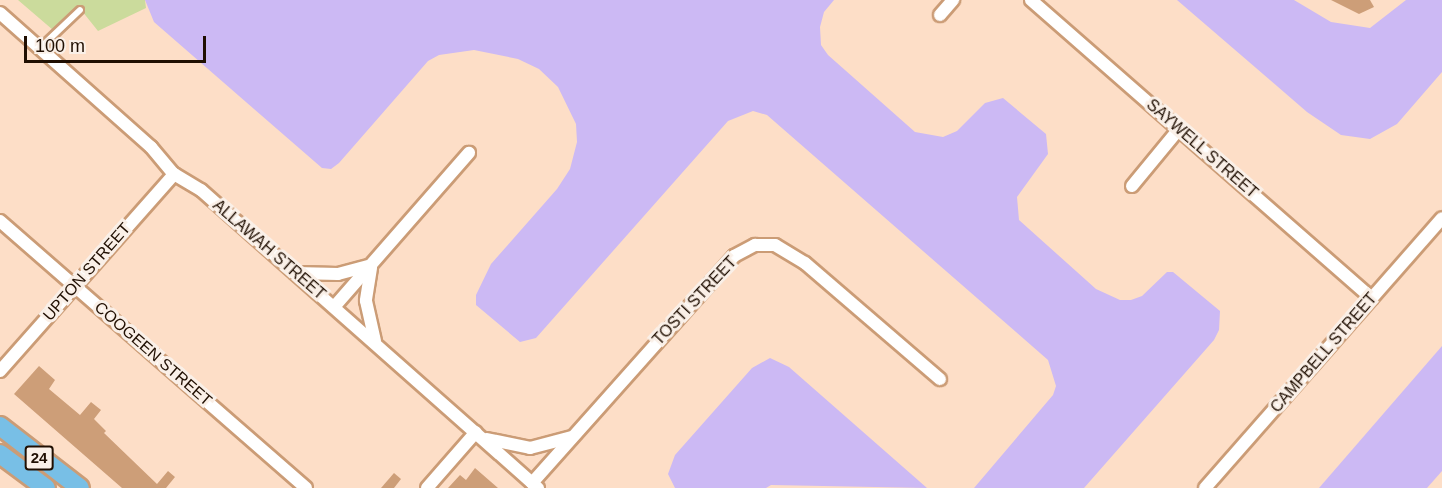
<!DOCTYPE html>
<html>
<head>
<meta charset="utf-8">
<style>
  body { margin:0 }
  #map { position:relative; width:1442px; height:488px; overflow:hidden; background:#fddec7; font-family:Helvetica,sans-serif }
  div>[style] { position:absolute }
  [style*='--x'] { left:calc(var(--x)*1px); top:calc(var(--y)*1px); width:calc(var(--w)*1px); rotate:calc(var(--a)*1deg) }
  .green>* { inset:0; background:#cbdb9c }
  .water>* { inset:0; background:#ccb9f4 }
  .building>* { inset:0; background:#cd9e78 }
  .roads { filter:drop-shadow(2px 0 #cb9c76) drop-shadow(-2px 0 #cb9c76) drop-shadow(0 2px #cb9c76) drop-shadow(0 -2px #cb9c76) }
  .lane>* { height:6px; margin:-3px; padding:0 3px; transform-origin:3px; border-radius:3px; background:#fff }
  .street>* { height:12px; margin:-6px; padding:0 6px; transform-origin:6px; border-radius:6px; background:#fff }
  .primary>* { height:18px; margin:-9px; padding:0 9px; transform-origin:9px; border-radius:9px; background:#78bfe6 }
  span { translate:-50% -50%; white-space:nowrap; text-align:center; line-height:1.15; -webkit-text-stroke:6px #faf0e8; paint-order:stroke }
  .shield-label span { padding:2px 4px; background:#faf0e8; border:2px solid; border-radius:4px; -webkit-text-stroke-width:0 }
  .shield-label { font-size:15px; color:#200f02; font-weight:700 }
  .street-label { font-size:16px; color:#200f02 }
  .scale { position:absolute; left:24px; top:36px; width:182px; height:27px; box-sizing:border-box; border:3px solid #200f02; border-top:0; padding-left:8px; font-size:18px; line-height:21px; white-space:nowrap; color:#200f02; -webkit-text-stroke:4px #faf0e8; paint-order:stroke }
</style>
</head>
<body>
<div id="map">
  <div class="green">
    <div style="clip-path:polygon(18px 0,145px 0,146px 8px,98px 31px,78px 6px,53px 30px)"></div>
  </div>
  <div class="water">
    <div style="clip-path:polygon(145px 0,834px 0,824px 12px,820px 27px,821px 45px,828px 55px,915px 132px,943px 137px,957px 131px,985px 103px,1003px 98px,1046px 134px,1048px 154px,1017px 197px,1019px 220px,1096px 289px,1120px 300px,1131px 300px,1142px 296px,1167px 272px,1173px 272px,1220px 311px,1219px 330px,1214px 340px,1084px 488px,974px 488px,1053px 395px,1056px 386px,1048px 360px,767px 115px,753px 111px,728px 121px,536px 338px,520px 342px,476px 305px,476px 295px,491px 264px,557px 189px,570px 169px,577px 142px,576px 124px,558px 87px,539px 69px,518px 59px,474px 50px,439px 55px,428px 61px,339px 163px,331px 169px,322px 168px,154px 22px)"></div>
    <div style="clip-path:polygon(1177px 0,1294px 0,1331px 22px,1370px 28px,1406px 0,1442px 0,1442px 72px,1397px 124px,1370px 139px,1341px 135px,1307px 112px)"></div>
    <div style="clip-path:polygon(1442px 346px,1442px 471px,1427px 488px,1319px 488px)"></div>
    <div style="clip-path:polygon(770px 358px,789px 367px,927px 488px,771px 485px,766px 488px,675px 488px,668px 474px,675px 455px,752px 368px)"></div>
  </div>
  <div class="building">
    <div style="clip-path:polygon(1331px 0,1370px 0,1374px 7px,1359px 14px)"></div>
    <div style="clip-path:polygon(39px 366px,55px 380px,49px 389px,80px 415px,91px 402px,101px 410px,94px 419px,106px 431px,104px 433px,157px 484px,168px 471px,175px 477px,166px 488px,122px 488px,14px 394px)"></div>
    <div style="clip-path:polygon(475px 468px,498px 488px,448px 488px,460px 475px,466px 480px)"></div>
    <div style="clip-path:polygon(394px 473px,401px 479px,394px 488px,381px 488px)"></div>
  </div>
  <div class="roads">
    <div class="lane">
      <div style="--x:40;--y:48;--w:55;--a:-43.5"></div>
    </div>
    <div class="street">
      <div style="--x:1031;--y:0;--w:453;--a:41.2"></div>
      <div style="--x:0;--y:13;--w:202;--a:41.6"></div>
      <div style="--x:151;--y:147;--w:35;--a:50"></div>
      <div style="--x:174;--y:174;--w:31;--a:31"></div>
      <div style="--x:201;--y:190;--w:450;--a:41.5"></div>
      <div style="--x:940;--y:15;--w:20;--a:-49"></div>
      <div style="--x:1132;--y:186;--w:74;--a:-50.5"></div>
      <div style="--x:0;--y:221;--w:406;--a:41.1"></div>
      <div style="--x:371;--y:268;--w:33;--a:99"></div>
      <div style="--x:366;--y:301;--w:41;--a:77.3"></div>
      <div style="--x:295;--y:273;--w:43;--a:1.3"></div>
      <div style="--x:338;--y:274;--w:31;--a:-15"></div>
      <div style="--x:334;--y:307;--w:205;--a:-48.8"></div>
      <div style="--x:0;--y:371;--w:263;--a:-48.5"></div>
      <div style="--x:487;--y:439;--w:44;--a:11.8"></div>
      <div style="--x:530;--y:448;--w:43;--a:-14.7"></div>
      <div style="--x:532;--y:483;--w:304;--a:-48.3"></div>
      <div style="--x:734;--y:256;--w:24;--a:-28"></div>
      <div style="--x:755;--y:245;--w:20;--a:0"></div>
      <div style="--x:775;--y:245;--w:35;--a:31"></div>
      <div style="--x:805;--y:263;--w:178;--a:40.7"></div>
      <div style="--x:427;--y:488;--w:74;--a:-48.8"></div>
      <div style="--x:1205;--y:488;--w:359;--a:-48.7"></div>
    </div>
    <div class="primary">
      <div style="--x:0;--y:426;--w:101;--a:37.8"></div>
      <div style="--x:0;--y:454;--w:57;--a:36.5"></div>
    </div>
  </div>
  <div class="shield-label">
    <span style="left:39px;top:458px">24</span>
  </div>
  <div class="street-label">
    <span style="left:1202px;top:149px;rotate:41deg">SAYWELL STREET</span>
    <span style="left:269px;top:250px;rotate:41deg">ALLAWAH STREET</span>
    <span style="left:87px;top:272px;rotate:-49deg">UPTON STREET</span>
    <span style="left:695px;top:301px;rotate:-47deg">TOSTI STREET</span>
    <span style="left:1324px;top:353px;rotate:-49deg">CAMPBELL STREET</span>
    <span style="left:153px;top:354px;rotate:41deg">COOGEEN STREET</span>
  </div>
  <div class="scale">100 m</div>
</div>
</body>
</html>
